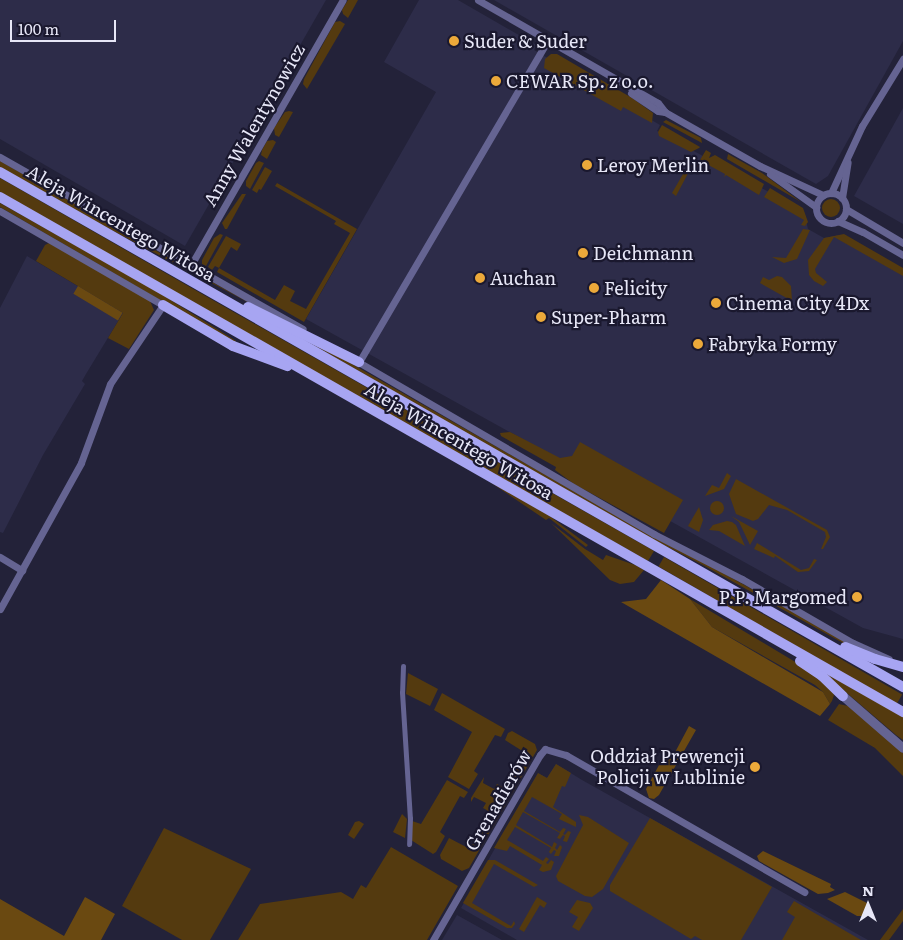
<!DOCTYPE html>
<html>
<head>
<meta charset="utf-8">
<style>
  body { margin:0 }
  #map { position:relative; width:903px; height:940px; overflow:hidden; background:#232239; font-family:Literata,serif }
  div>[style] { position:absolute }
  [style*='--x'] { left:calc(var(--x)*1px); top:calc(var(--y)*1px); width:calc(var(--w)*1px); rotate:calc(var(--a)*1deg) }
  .built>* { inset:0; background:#2d2c49 }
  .green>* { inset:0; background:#543a0f; transform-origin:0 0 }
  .round { border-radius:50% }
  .forest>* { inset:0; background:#6a4911; transform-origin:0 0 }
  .pedestrian>* { height:5px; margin:-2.5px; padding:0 2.5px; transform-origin:2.5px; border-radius:2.5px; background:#656492 }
  .minor>* { height:7px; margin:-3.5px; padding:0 3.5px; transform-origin:3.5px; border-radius:3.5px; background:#656492 }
  .minor>.ring { margin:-3.5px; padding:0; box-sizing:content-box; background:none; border:7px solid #656492; border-radius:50% }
  .tertiary>* { height:9px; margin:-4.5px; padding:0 4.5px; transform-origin:4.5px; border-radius:4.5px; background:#656492 }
  .primary>* { height:10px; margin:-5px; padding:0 5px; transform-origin:5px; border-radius:5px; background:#a7a5f2 }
  .dots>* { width:14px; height:14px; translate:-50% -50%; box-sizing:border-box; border:2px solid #1a182e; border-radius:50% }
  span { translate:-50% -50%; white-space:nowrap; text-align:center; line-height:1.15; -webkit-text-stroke:4.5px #1a182e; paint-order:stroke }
  .poi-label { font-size:18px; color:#e7e7f7 }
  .left { translate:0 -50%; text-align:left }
  .right { translate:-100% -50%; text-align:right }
  .street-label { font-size:18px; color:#e7e7f7 }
  .north { position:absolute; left:843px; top:880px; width:50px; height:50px; -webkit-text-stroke:4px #1a182e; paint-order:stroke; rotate:0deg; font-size:14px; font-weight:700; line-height:20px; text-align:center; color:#e7e7f7 }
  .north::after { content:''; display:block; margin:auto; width:18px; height:22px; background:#e7e7f7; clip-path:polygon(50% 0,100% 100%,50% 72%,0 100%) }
  .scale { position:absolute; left:10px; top:20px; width:106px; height:22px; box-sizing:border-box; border:2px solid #e7e7f7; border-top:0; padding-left:6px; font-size:15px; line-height:18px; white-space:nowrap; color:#e7e7f7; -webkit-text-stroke:4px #1a182e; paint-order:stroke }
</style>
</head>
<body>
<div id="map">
  <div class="built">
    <div style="clip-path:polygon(0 0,326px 0,185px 246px,0 139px)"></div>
    <div style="clip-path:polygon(419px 0,458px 0,536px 45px,534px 50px,660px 125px,657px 131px,804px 211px,808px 229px,824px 238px,840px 235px,903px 271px,903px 639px,863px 628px,306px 319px,436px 92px,384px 62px)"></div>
    <div style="clip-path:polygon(494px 0,903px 0,903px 41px,828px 176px,816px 184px)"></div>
    <div style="clip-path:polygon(903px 108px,903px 224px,854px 196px)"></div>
    <div style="clip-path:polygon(27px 256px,123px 313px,86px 374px,82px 381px,85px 384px,43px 455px,3px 533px,0 532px,0 308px)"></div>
    <div style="clip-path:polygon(556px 764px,582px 780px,868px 940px,517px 940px,461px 908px,538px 773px,547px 778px)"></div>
    <div style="clip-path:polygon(457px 915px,502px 940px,442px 940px)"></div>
  </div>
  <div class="green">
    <div style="clip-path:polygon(348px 0,358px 0,348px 18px,343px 14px,342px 10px)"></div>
    <div style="clip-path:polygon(340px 21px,345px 24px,307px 89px,303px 84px,304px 79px,335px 22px)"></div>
    <div style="clip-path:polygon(551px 54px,557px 54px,632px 98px,653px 113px,652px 123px,623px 107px,621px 111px,544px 68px,545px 59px)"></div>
    <div style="clip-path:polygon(289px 111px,293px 112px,279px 137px,275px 135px,274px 128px,285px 112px)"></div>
    <div style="clip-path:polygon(666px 120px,701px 138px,702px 143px,663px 122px)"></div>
    <div style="clip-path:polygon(662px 125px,700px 147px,699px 148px,691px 152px,659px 136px,658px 132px)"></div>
    <div style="clip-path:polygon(273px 140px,276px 142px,267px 159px,261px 155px,262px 150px,267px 141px)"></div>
    <div style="clip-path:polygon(706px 150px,711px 153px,709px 158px,715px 155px,764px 184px,759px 195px,726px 175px,724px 177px,725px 174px,701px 161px,697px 168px,692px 166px,676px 196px,672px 193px,690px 162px,697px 165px)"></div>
    <div style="clip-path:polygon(728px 154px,762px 173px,801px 202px,727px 159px)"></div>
    <div style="clip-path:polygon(0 161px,181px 265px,270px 314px,89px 218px,0 167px)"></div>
    <div style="clip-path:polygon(259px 161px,264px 163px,250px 189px,246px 186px,246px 181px,256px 163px)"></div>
    <div style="clip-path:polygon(265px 167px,272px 171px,261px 190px,259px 189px,257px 193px,252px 190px)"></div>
    <div style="clip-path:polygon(0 178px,202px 294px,654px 551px,648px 561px,138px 272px,0 192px)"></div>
    <div style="clip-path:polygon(277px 183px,357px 229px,304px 322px,217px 272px,219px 268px,215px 266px,212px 270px,208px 267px,226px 236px,241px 244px,237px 251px,231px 247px,219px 268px,275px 300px,284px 285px,295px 291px,290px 301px,306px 309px,350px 233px,334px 224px,336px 221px,275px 186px)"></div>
    <div style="clip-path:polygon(770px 188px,803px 208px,808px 222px,805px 226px,801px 225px,804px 220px,764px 197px)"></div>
    <div style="clip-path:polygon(242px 194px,246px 194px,227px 229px,225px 229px,222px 223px)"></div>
    <div class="round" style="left:822px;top:199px;width:18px;height:18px"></div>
    <div style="clip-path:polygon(0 203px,153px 289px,236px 341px,234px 343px,0 207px)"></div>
    <div style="clip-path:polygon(803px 229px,810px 230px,797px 259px,784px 263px,772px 257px,786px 258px)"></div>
    <div style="clip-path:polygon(220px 234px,223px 235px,206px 266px,202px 264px,202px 260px,214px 238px)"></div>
    <div style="clip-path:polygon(844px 234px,903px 268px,903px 276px,834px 237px,815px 269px,816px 273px,827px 282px,823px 286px,814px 281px,809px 275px,808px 260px,824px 238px)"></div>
    <div style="clip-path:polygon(49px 243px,150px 301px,154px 310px,129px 349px,108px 338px,123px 313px,36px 261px,45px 245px)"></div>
    <div style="clip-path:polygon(777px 276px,782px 277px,791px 286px,792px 301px,760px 283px,763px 277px,769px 280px)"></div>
    <div style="clip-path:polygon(267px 318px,324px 348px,567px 487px,868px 653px,852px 648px,701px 564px,627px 526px)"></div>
    <div style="clip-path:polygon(510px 432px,560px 458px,572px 456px,580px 442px,683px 500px,664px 533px,574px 484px,555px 470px,556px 467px,501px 436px,500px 433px)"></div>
    <div style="clip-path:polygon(727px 473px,731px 476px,724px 489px,705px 496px,712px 485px,719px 488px)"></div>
    <div style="clip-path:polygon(736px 479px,827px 530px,830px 537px,823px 549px,821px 549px,826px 537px,825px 532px,787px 510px,769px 505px,758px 519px,753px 521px,736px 514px,729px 494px)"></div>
    <div style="clip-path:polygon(490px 482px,547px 514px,588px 545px,586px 547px,549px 518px,546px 520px)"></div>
    <div class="round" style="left:710px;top:501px;width:14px;height:14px"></div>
    <div style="clip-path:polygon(699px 507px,703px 520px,699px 532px,688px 526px)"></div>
    <div style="clip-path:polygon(731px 516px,758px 531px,750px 545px,739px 522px)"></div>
    <div style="clip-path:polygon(727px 521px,732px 522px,736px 525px,745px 546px,719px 531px,709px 530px,713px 525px)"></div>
    <div style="clip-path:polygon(551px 523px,585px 549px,603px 560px,606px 555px,635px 565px,644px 570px,634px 582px,620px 584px,610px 580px)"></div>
    <div style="clip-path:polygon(757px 543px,801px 570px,809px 568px,814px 559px,817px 560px,809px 571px,798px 572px,775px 556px,774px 558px,754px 549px)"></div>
    <div style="left:664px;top:557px;width:275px;height:11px;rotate:30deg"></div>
    <div style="clip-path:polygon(690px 599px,807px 669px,832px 691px,834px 695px,832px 701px,830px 704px,823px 692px,815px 685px,712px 627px)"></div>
    <div style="clip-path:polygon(820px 670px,903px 717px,903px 740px,896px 735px)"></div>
    <div style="clip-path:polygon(408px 673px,438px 689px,430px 706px,406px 694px)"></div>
    <div style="clip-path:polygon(442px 693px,505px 729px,501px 737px,495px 735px,474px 771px,478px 774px,469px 789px,448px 777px,472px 732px,434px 710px)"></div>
    <div style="clip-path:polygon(839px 704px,848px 706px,903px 753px,903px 776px,875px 748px,828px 720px)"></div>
    <div style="clip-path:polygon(512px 731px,535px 744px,537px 750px,469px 868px,462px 871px,441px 859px,440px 855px,449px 838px,470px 849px,490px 812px,483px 808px,486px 803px,474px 797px,471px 802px,471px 798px,484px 777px,483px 783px,494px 789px,497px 784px,504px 788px,524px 752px,505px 740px,508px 733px)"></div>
    <div style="clip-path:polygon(556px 764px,571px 773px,565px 787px,562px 786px,553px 807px,576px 822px,576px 827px,559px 819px,562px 814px,532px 797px,524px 811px,560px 832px,563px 828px,566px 829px,563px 834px,565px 835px,568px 831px,571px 832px,567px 842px,563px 841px,565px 836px,563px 835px,560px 839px,557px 838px,560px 833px,523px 812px,516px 825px,552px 847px,554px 842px,557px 844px,555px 848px,557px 850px,560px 845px,562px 847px,559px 856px,554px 856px,556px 851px,554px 850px,551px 854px,549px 852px,551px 848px,515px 827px,507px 840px,543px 861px,546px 857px,549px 859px,546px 863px,548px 864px,551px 860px,554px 862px,551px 870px,543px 872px,539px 870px,542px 865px,510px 846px,507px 851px,494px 848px,538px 773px,547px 778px)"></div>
    <div style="clip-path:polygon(447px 780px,468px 792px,464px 798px,460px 796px,440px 832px,445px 836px,436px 852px,433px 854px,411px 840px,412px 821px,421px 824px)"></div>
    <div style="clip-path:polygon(402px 814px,407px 819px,405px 838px,393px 832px)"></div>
    <div style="clip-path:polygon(579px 815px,588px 817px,629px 843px,603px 889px,592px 897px,585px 896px,558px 881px,556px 876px,583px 825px)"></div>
    <div style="clip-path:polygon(650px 818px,772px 887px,741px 940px,702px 940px,695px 936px,691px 939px,610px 891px,610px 885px)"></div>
    <div style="clip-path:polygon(359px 821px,364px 824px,354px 839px,348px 835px,355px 822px)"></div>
    <div style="clip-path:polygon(164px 828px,251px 869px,210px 940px,182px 940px,122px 906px)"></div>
    <div style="clip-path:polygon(391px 847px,458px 886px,427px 940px,238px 940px,260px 904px,341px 892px,353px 899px,361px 885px,366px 888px)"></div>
    <div style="clip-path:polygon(488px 860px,495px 860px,538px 885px,534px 887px,494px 864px,472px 903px,511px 926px,514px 921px,515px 924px,512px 928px,507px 928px,463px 903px)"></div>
    <div style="clip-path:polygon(537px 897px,547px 903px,544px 908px,540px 905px,524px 932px,519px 929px)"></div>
    <div style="clip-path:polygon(577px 900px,590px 903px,593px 908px,579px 931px,572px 927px,578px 917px,569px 912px)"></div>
    <div style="clip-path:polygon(794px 901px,861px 940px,782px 940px,795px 917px,787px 912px)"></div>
    <div style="clip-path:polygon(903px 909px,903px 921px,889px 940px,880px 940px)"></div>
  </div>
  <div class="forest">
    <div style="left:78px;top:286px;width:52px;height:9px;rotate:31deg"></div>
    <div style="clip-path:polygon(661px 580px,690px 599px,712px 627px,823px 692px,830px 704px,820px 716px,621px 602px,646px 599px)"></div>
    <div style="clip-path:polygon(689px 726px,696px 730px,659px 795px,654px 799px,649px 798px,646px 789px,665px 754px,672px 758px)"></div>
    <div style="clip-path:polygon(763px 851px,831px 884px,830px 887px,835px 890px,828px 893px,818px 894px,759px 861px,757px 856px)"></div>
    <div style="clip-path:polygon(845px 892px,867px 903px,870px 909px,868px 916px,857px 916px,827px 899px)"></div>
    <div style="clip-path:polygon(85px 897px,115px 914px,101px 940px,0 940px,0 899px,64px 936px)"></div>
  </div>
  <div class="pedestrian">
    <div style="--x:403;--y:666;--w:26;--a:92"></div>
    <div style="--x:402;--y:692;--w:126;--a:86.4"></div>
    <div style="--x:410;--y:818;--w:26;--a:92"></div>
  </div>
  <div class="minor">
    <div style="--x:478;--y:0;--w:207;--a:29.8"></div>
    <div style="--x:658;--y:103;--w:11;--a:52"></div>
    <div style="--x:665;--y:112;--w:109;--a:29.6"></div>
    <div style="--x:760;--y:166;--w:69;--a:24.7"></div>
    <div style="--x:631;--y:93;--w:32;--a:34"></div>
    <div style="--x:658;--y:111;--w:7;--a:8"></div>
    <div style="--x:0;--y:157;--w:348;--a:29.6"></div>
    <div style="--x:770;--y:174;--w:57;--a:35.7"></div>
    <div style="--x:831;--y:193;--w:74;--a:-65.2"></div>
    <div style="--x:862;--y:126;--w:79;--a:-58.5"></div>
    <div class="ring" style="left:816px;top:193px;width:23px;height:23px"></div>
    <div style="--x:842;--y:198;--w:36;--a:-81"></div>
    <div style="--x:846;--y:209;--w:66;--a:30.8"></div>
    <div style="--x:0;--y:211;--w:188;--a:30"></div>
    <div style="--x:163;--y:305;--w:95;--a:123.9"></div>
    <div style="--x:110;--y:384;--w:84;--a:110.2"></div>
    <div style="--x:81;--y:463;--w:167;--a:119"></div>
    <div style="--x:838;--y:221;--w:27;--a:24"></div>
    <div style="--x:863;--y:232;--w:46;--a:29.9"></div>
    <div style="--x:191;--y:265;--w:305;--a:-60.2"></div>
    <div style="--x:355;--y:360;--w:346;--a:30.2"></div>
    <div style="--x:654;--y:534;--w:99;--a:27.1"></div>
    <div style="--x:742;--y:579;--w:128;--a:30"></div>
    <div style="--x:853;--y:643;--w:39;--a:24"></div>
    <div style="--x:359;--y:362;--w:372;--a:-59.6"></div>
    <div style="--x:0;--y:557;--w:26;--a:31"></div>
    <div style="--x:433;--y:940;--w:214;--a:-60"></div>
    <div style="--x:540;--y:755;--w:8;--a:-50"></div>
    <div style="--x:545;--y:749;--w:22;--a:16"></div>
    <div style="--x:566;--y:755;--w:275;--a:29.9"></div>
  </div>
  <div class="tertiary">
    <div style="--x:843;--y:696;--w:79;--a:40.9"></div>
  </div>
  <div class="primary">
    <div style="--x:0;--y:172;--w:1040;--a:29.7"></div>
    <div style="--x:0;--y:197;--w:1040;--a:29.7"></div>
    <div style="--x:163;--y:305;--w:81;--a:30.4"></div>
    <div style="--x:233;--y:346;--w:58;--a:20.3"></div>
    <div style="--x:248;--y:307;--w:124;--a:26.4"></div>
    <div style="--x:845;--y:647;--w:32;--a:22"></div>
    <div style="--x:875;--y:659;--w:29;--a:16"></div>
    <div style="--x:800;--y:661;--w:27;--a:34"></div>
    <div style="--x:822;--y:676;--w:29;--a:44"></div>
  </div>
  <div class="dots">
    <div style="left:454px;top:41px;background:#eca93a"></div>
    <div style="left:496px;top:81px;background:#eca93a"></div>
    <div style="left:587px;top:165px;background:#eca93a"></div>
    <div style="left:583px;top:253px;background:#eca93a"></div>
    <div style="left:480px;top:278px;background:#eca93a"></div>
    <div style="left:594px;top:288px;background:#eca93a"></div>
    <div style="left:716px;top:303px;background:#eca93a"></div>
    <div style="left:541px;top:317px;background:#eca93a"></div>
    <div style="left:698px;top:344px;background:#eca93a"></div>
    <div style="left:857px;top:597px;background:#eca93a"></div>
    <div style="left:755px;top:767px;background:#eca93a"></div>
  </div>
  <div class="poi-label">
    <span class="left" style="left:464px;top:41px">Suder &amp; Suder</span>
    <span class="left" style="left:506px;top:81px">CEWAR Sp. z o.o.</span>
    <span class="left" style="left:597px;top:165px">Leroy Merlin</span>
    <span class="left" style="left:593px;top:253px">Deichmann</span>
    <span class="left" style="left:490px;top:278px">Auchan</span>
    <span class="left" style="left:604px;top:288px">Felicity</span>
    <span class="left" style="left:726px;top:303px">Cinema City 4Dx</span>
    <span class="left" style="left:551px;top:317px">Super-Pharm</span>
    <span class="left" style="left:708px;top:344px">Fabryka Formy</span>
    <span class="right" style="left:847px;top:597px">P.P. Margomed</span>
    <span class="right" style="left:745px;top:767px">Oddział Prewencji<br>Policji w Lublinie</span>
  </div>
  <div class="street-label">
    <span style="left:254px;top:125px;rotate:-60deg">Anny Walentynowicz</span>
    <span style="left:121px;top:223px;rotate:30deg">Aleja Wincentego Witosa</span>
    <span style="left:459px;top:441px;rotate:30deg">Aleja Wincentego Witosa</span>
    <span style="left:498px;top:800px;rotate:-60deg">Grenadierów</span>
  </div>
  <div class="north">N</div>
  <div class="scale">100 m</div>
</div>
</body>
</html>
